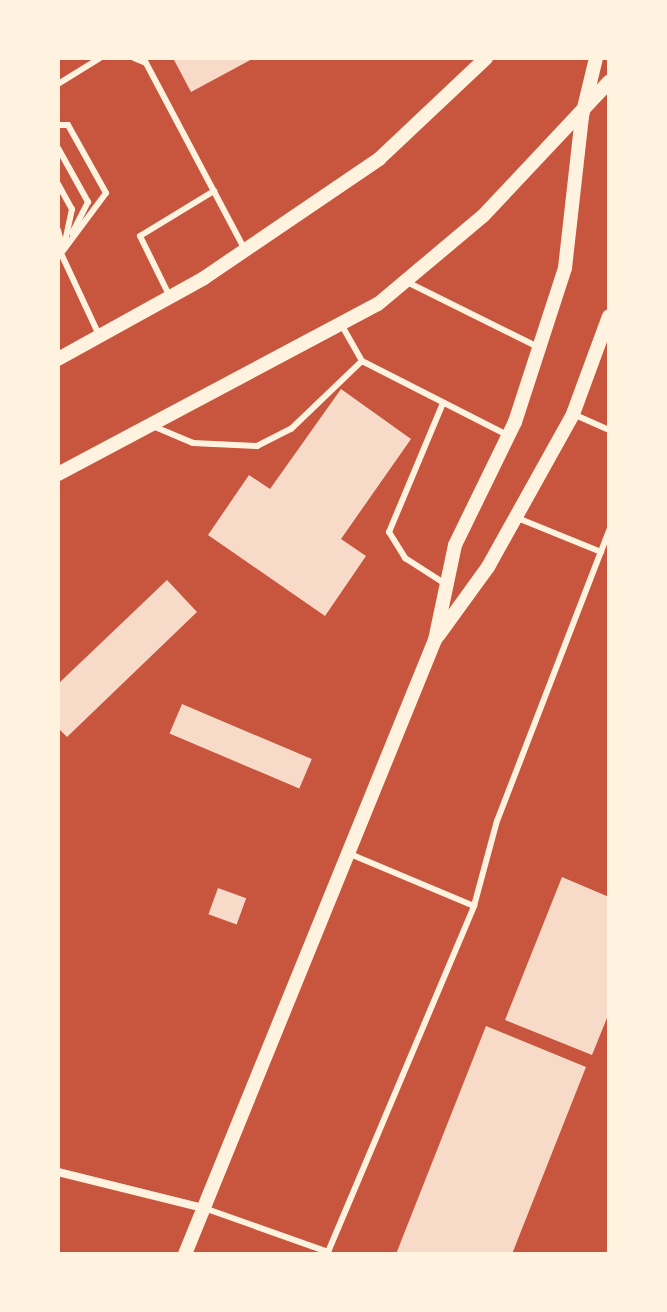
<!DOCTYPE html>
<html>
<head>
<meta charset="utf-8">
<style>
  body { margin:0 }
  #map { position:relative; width:667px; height:1312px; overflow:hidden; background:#c8553d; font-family:"Roboto Condensed",sans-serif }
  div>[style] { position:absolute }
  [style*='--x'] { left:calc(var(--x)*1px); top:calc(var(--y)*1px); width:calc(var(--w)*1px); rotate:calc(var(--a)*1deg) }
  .building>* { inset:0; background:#f7dbc8; transform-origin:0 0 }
  .service>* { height:6px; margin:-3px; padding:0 3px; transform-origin:3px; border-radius:3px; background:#fff3e0 }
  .minor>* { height:8px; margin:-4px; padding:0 4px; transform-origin:4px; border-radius:4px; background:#fff3e0 }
  .tertiary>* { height:14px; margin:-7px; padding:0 7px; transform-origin:7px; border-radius:7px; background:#fff3e0 }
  span { translate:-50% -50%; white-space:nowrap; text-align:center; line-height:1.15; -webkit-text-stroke:8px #fff3e0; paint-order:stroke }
  .frame { position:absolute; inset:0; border:60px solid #fff3e0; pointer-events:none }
</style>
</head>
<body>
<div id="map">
  <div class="building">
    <div style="clip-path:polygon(173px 58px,254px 58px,191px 92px)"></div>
    <div style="clip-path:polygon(341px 389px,411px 439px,341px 539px,366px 556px,325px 616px,208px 535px,249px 475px,270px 489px)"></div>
    <div style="clip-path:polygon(167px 580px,197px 612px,67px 737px,58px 728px,58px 684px)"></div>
    <div style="left:182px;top:704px;width:141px;height:32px;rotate:23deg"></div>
    <div style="clip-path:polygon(562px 877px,609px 897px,609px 1013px,592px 1055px,505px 1020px)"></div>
    <div style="left:218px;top:888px;width:30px;height:28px;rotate:20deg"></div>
    <div style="clip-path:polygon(486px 1026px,586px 1067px,512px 1254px,396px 1254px)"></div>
  </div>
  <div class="service">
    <div style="--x:134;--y:58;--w:13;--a:23"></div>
    <div style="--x:146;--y:63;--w:212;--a:62.1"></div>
    <div style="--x:58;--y:84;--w:49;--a:-31.8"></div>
    <div style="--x:58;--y:125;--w:10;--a:0"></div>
    <div style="--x:68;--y:125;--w:78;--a:60.8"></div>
    <div style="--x:106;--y:193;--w:72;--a:126.6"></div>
    <div style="--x:58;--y:148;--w:62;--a:60.9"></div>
    <div style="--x:88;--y:202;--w:35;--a:117"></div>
    <div style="--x:58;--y:184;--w:29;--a:61"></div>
    <div style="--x:72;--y:209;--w:39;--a:102"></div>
    <div style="--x:58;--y:230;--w:16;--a:76"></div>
    <div style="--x:58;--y:247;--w:97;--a:65"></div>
    <div style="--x:405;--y:281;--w:148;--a:26.4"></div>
    <div style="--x:170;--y:297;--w:68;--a:-116.2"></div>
    <div style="--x:140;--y:236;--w:87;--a:-31.3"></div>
    <div style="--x:341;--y:324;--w:43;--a:60.4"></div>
    <div style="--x:443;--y:403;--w:140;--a:112.7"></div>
    <div style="--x:389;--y:532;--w:31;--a:58"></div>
    <div style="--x:405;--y:558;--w:50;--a:32.7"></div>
    <div style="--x:573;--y:414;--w:39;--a:24"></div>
    <div style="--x:155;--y:427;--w:41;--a:22.8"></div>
    <div style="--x:193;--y:443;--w:64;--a:2.7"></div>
    <div style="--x:257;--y:446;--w:38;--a:-27"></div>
    <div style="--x:291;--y:429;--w:98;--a:-43.8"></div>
    <div style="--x:362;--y:361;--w:163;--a:27"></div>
    <div style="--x:515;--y:517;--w:93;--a:22.1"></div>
    <div style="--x:474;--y:906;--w:88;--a:-74.9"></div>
    <div style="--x:497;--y:821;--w:312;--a:-68.9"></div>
    <div style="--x:204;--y:1208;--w:132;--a:19.5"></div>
    <div style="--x:328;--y:1252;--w:376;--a:-67.1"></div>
    <div style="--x:474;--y:906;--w:137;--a:-157.2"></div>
  </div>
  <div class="minor">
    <div style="--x:58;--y:1172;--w:150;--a:13.9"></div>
  </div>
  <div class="tertiary">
    <div style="--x:58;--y:359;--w:167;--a:-29"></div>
    <div style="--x:204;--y:278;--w:212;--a:-34.2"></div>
    <div style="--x:379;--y:159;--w:147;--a:-43.3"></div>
    <div style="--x:58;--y:474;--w:362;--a:-28"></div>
    <div style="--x:378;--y:304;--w:137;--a:-40"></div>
    <div style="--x:483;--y:216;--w:184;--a:-46.8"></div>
    <div style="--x:438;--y:636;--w:85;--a:-54.1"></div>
    <div style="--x:488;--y:567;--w:175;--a:-60.9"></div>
    <div style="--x:573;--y:414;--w:104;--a:-69.8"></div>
    <div style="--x:185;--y:1254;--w:663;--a:-67.85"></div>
    <div style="--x:435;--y:640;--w:97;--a:-78.1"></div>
    <div style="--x:455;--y:545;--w:137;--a:-64"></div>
    <div style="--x:515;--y:422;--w:162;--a:-72"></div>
    <div style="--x:565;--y:268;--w:153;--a:-83.6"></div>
    <div style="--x:582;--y:116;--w:60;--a:-76.4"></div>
  </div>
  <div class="frame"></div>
</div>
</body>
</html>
